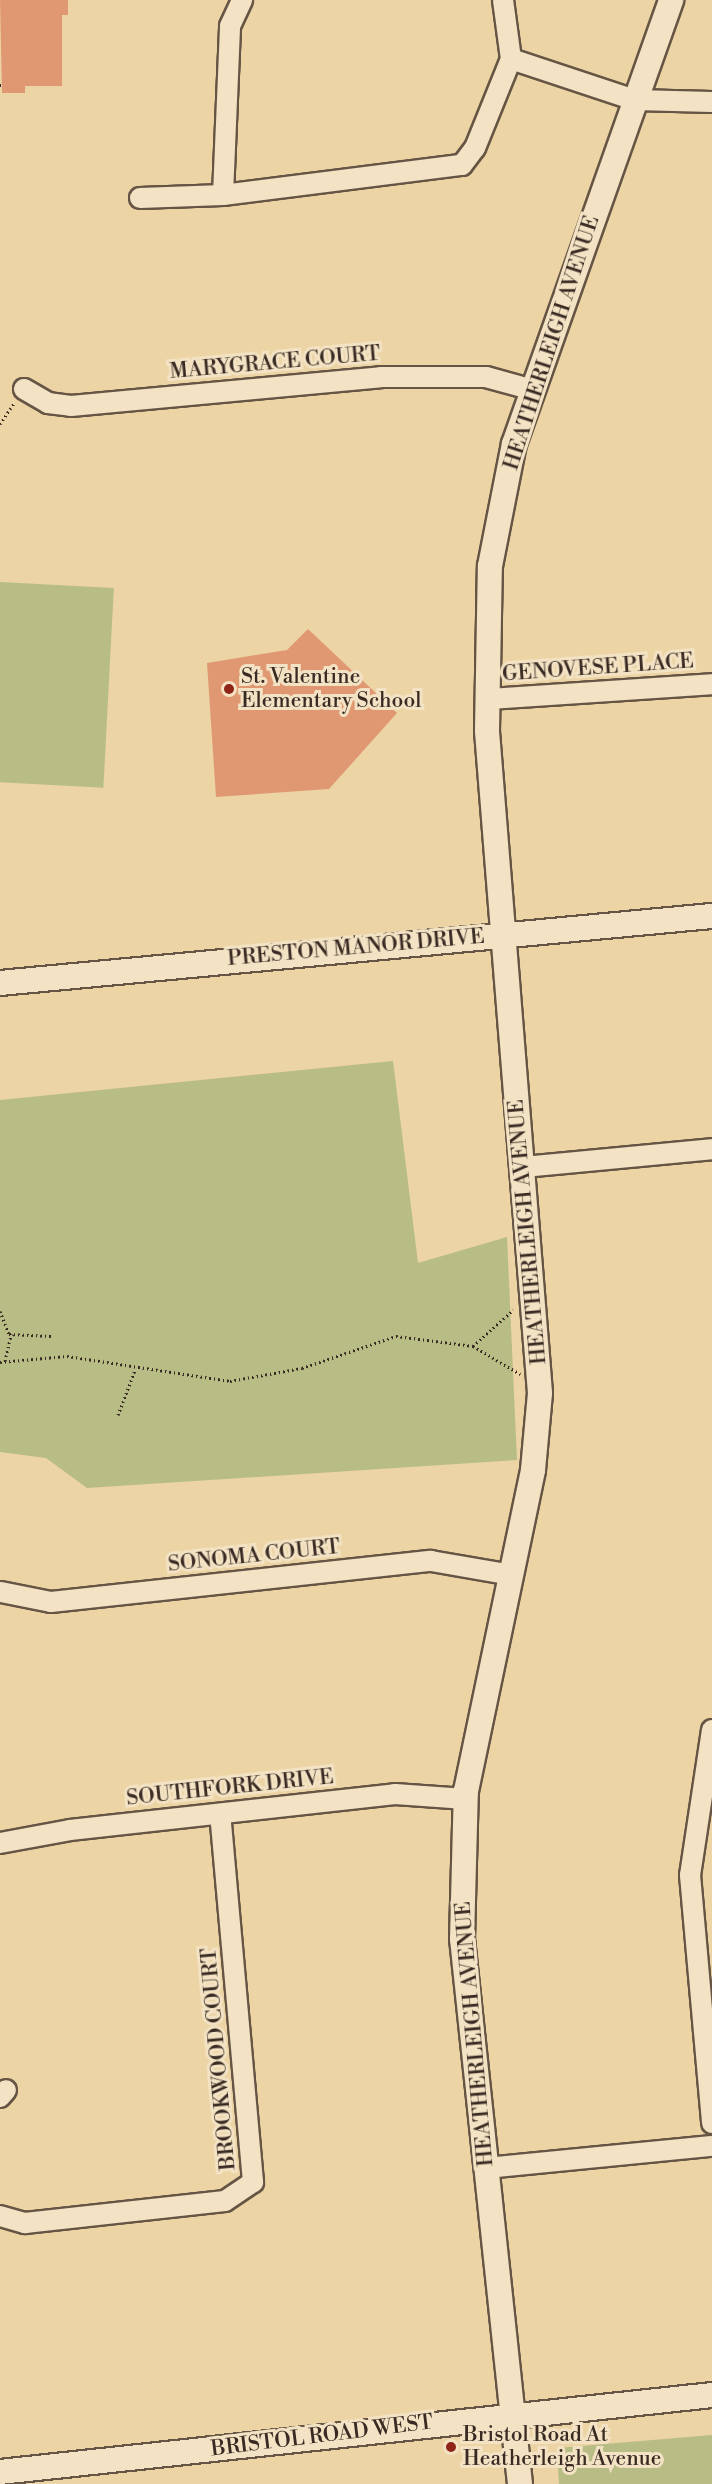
<!DOCTYPE html>
<html>
<head>
<meta charset="utf-8">
<style>
  body { margin:0 }
  #map { position:relative; width:712px; height:2484px; overflow:hidden; background:#ecd4a5; font-family:"Libre Bodoni",serif }
  div>[style] { position:absolute }
  [style*='--x'] { left:calc(var(--x)*1px); top:calc(var(--y)*1px); width:calc(var(--w)*1px); rotate:calc(var(--a)*1deg) }
  .green>* { inset:0; background:#b8bd86; transform-origin:0 0 }
  .building>* { inset:0; background:#e09872 }
  .path>* { height:3px; margin-top:-1.5px; transform-origin:0; background:repeating-linear-gradient(90deg,#392b24 0 1.5px,transparent 0 4.5px) }
  .roads { filter:drop-shadow(2px 0 #654) drop-shadow(-2px 0 #654) drop-shadow(0 2px #654) drop-shadow(0 -2px #654) }
  .minor>* { height:20px; margin:-10px; padding:0 10px; transform-origin:10px; border-radius:10px; background:#f3e3c4 }
  .tertiary>* { height:24px; margin:-12px; padding:0 12px; transform-origin:12px; border-radius:12px; background:#f3e3c4 }
  .dots>* { width:16px; height:16px; translate:-50% -50%; box-sizing:border-box; border:3px solid #f3e3c4; border-radius:50% }
  span { translate:-50% -50%; white-space:nowrap; text-align:center; line-height:1.15; -webkit-text-stroke:6px #f3e3c4; paint-order:stroke }
  .street-label { font-size:21px; color:#392b24 }
  .poi-label { font-size:21px; color:#392b24 }
  .left { translate:0 -50%; text-align:left }
</style>
</head>
<body>
<div id="map">
  <div class="green">
    <div style="left:0;top:582px;width:114px;height:200px;rotate:3deg"></div>
    <div style="clip-path:polygon(393px 1061px,418px 1263px,507px 1237px,517px 1460px,87px 1488px,46px 1458px,0 1452px,0 1100px)"></div>
    <div style="clip-path:polygon(712px 2435px,712px 2484px,559px 2484px,557px 2448px)"></div>
  </div>
  <div class="building">
    <div style="clip-path:polygon(0 0,68px 0,68px 15px,62px 15px,62px 86px,25px 86px,25px 93px,2px 93px)"></div>
    <div style="clip-path:polygon(308px 629px,397px 713px,329px 789px,216px 797px,207px 663px,287px 650px)"></div>
  </div>
  <div class="path">
    <div style="--x:0;--y:85;--w:2;--a:0"></div>
    <div style="--x:0;--y:424;--w:25;--a:-56"></div>
    <div style="--x:0;--y:1311;--w:25;--a:69"></div>
    <div style="--x:9;--y:1334;--w:42;--a:2.7"></div>
    <div style="--x:473;--y:1346;--w:54;--a:-42"></div>
    <div style="--x:5;--y:1361;--w:28;--a:-77"></div>
    <div style="--x:0;--y:1362;--w:67;--a:-5.1"></div>
    <div style="--x:67;--y:1356;--w:165;--a:8.7"></div>
    <div style="--x:230;--y:1381;--w:73;--a:-10.2"></div>
    <div style="--x:302;--y:1368;--w:99;--a:-18.8"></div>
    <div style="--x:396;--y:1336;--w:78;--a:7.4"></div>
    <div style="--x:473;--y:1346;--w:55;--a:30.8"></div>
    <div style="--x:118;--y:1415;--w:48;--a:-69.3"></div>
  </div>
  <div class="roads">
    <div class="minor">
      <div style="--x:503;--y:0;--w:60;--a:82.3"></div>
      <div style="--x:223;--y:195;--w:169;--a:-87.6"></div>
      <div style="--x:230;--y:26;--w:29;--a:-65"></div>
      <div style="--x:140;--y:198;--w:83;--a:-2.1"></div>
      <div style="--x:223;--y:195;--w:241;--a:-7.2"></div>
      <div style="--x:462;--y:165;--w:21;--a:-53"></div>
      <div style="--x:475;--y:148;--w:96;--a:-68"></div>
      <div style="--x:511;--y:59;--w:131;--a:18.3"></div>
      <div style="--x:635;--y:100;--w:77;--a:1.5"></div>
      <div style="--x:24;--y:389;--w:28;--a:30"></div>
      <div style="--x:48;--y:403;--w:23;--a:7"></div>
      <div style="--x:71;--y:406;--w:311;--a:-5.3"></div>
      <div style="--x:381;--y:377;--w:105;--a:0"></div>
      <div style="--x:486;--y:377;--w:49;--a:15.5"></div>
      <div style="--x:488;--y:699;--w:225;--a:-3.8"></div>
      <div style="--x:523;--y:1167;--w:190;--a:-5.4"></div>
      <div style="--x:1;--y:1592;--w:51;--a:11.3"></div>
      <div style="--x:51;--y:1602;--w:382;--a:-6.2"></div>
      <div style="--x:431;--y:1561;--w:82;--a:9.8"></div>
      <div style="--x:712;--y:1730;--w:147;--a:98.6"></div>
      <div style="--x:690;--y:1875;--w:249;--a:84.9"></div>
      <div style="--x:0;--y:1843;--w:71;--a:-10.5"></div>
      <div style="--x:70;--y:1830;--w:327;--a:-6.3"></div>
      <div style="--x:395;--y:1794;--w:71;--a:4"></div>
      <div style="--x:0;--y:2097;--w:9;--a:-49"></div>
      <div style="--x:486;--y:2168;--w:227;--a:-5.6"></div>
      <div style="--x:0;--y:2216;--w:26;--a:16"></div>
      <div style="--x:25;--y:2223;--w:201;--a:-6.3"></div>
      <div style="--x:225;--y:2201;--w:34;--a:-34"></div>
      <div style="--x:253;--y:2182;--w:369;--a:-95.1"></div>
    </div>
    <div class="tertiary">
      <div style="--x:0;--y:983;--w:715;--a:-5.38"></div>
      <div style="--x:0;--y:2472;--w:716;--a:-6.17"></div>
      <div style="--x:520;--y:2484;--w:548;--a:-96.07"></div>
      <div style="--x:462;--y:1939;--w:148;--a:-88.5"></div>
      <div style="--x:466;--y:1791;--w:328;--a:-78.2"></div>
      <div style="--x:533;--y:1470;--w:77;--a:-84.8"></div>
      <div style="--x:540;--y:1393;--w:664;--a:-94.58"></div>
      <div style="--x:487;--y:731;--w:165;--a:-89"></div>
      <div style="--x:490;--y:566;--w:124;--a:-78.9"></div>
      <div style="--x:514;--y:444;--w:471;--a:-70.5"></div>
    </div>
  </div>
  <div class="dots">
    <div style="left:229px;top:689px;background:#8f2418"></div>
    <div style="left:451px;top:2447px;background:#8f2418"></div>
  </div>
  <div class="street-label">
    <span style="left:552px;top:343px;rotate:-72deg">HEATHERLEIGH AVENUE</span>
    <span style="left:275px;top:363px;rotate:-5deg">MARYGRACE COURT</span>
    <span style="left:598px;top:668px;rotate:-4deg">GENOVESE PLACE</span>
    <span style="left:356px;top:948px;rotate:-5deg">PRESTON MANOR DRIVE</span>
    <span style="left:528px;top:1232px;rotate:-95deg">HEATHERLEIGH AVENUE</span>
    <span style="left:254px;top:1556px;rotate:-6deg">SONOMA COURT</span>
    <span style="left:230px;top:1788px;rotate:-6deg">SOUTHFORK DRIVE</span>
    <span style="left:475px;top:2034px;rotate:-95deg">HEATHERLEIGH AVENUE</span>
    <span style="left:219px;top:2059px;rotate:-95deg">BROOKWOOD COURT</span>
    <span style="left:322px;top:2436px;rotate:-7deg">BRISTOL ROAD WEST</span>
  </div>
  <div class="poi-label">
    <span class="left" style="left:241px;top:689px">St. Valentine<br>Elementary School</span>
    <span class="left" style="left:463px;top:2447px">Bristol Road At<br>Heatherleigh Avenue</span>
  </div>
</div>
</body>
</html>
